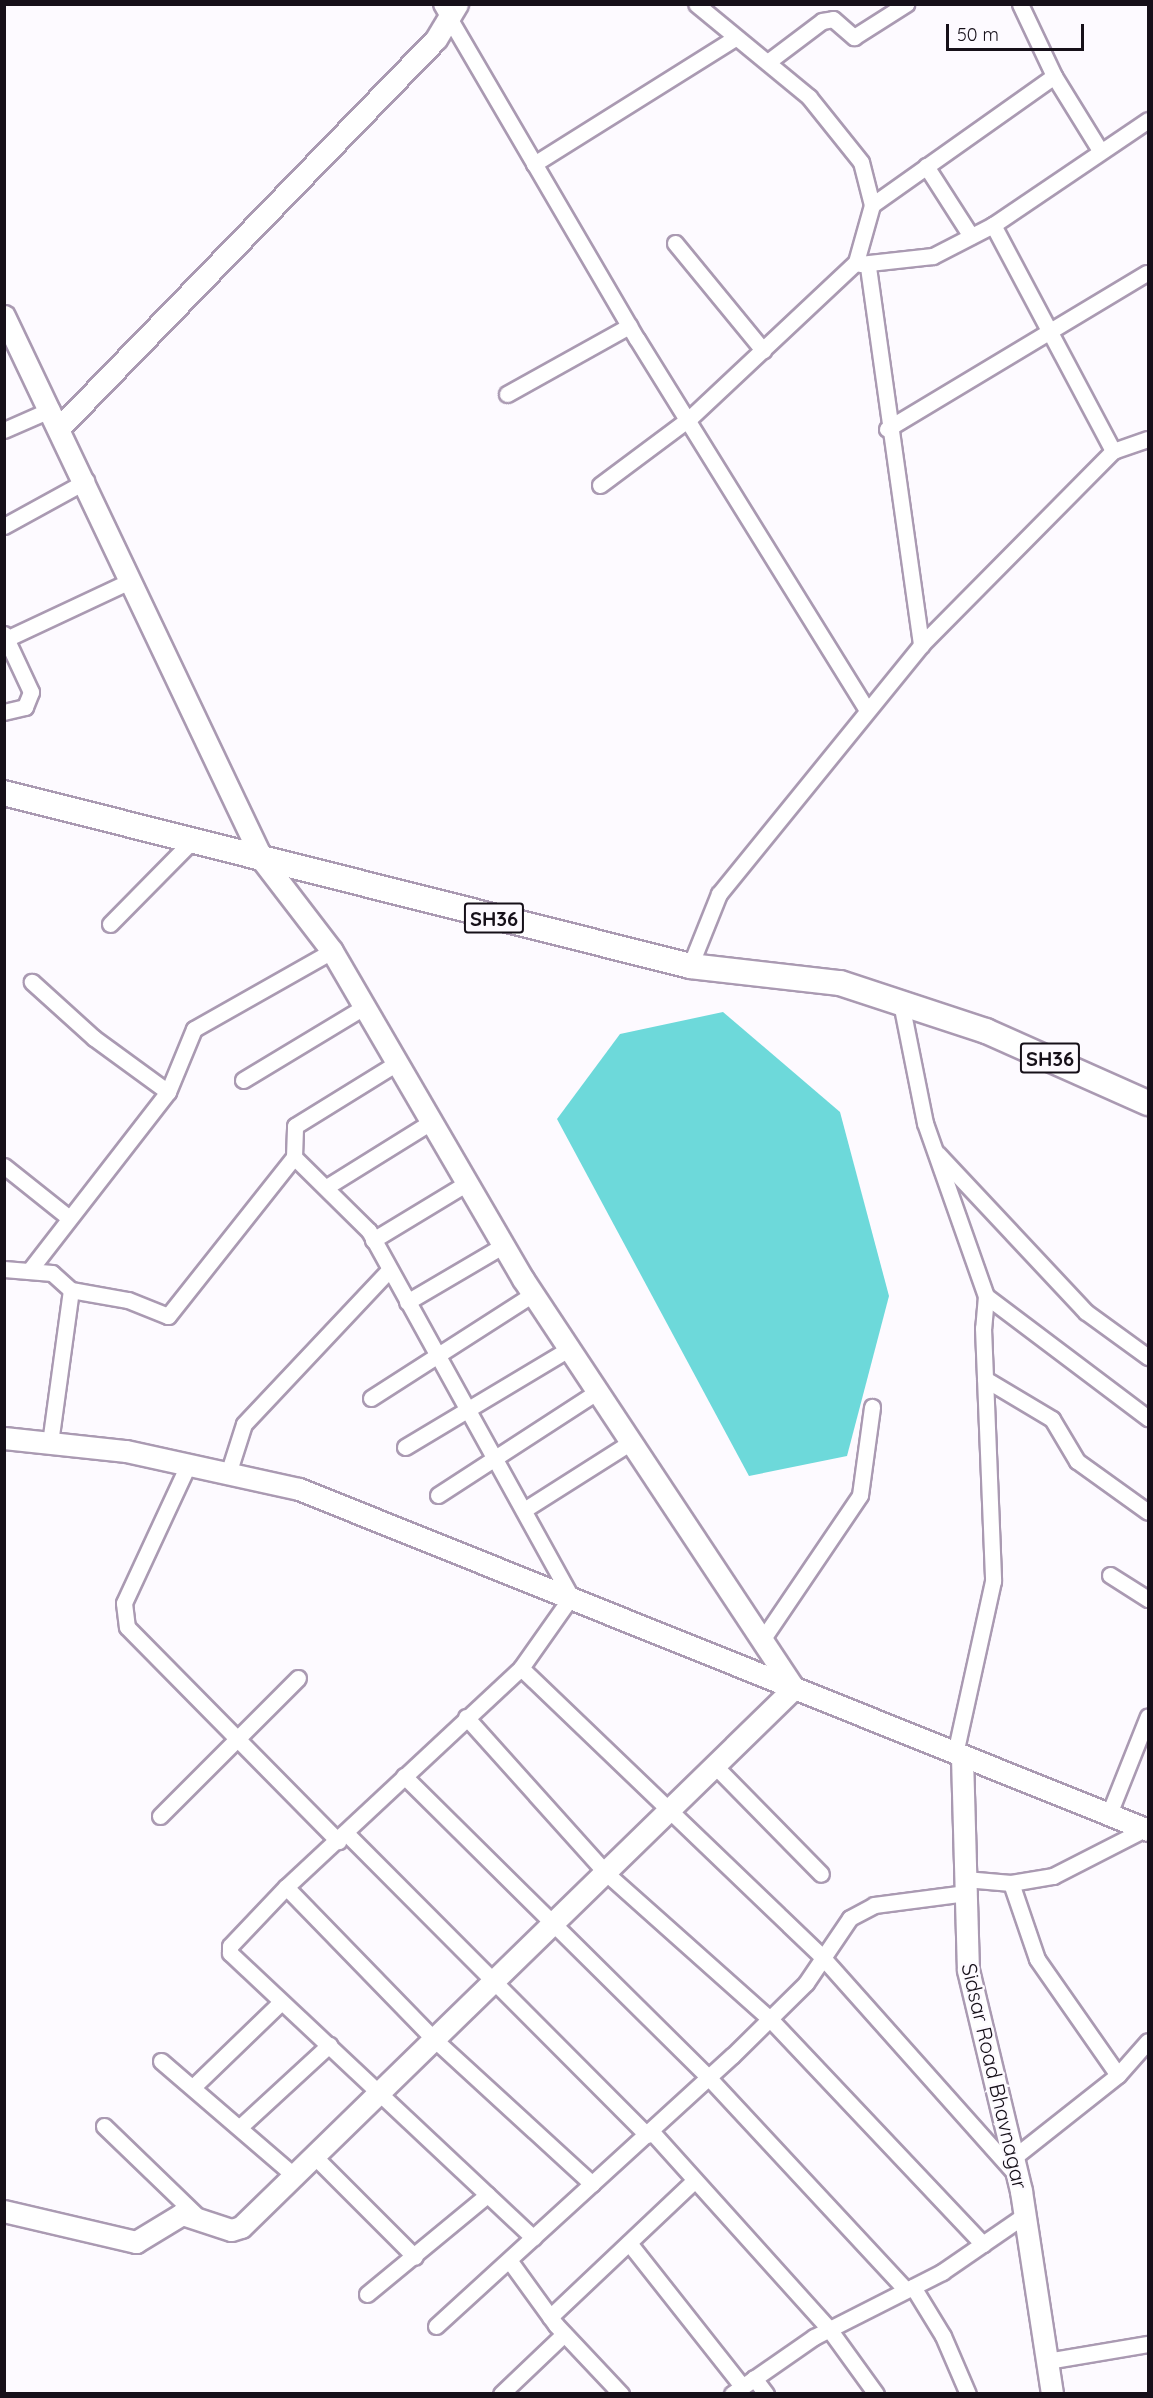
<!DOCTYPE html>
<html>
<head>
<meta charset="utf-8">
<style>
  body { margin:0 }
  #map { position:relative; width:1153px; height:2398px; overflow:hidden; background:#fdfaff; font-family:Quicksand,sans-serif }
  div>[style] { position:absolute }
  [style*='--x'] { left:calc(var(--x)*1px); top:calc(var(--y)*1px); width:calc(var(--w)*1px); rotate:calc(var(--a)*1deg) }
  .water>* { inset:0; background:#6dd9da }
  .roads { filter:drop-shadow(2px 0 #aa9ab2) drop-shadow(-2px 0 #aa9ab2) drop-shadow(0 2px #aa9ab2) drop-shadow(0 -2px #aa9ab2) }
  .street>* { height:15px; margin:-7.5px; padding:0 7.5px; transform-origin:7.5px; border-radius:7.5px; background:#fff }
  .secondary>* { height:21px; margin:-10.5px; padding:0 10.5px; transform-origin:10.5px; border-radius:10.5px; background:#fff }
  .primary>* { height:24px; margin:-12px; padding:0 12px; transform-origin:12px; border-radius:12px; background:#fff }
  span { translate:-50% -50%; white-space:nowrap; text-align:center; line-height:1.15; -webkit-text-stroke:5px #fdfaff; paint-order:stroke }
  .shield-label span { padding:2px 4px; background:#fdfaff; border:2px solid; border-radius:4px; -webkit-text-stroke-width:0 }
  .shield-label { font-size:20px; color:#161019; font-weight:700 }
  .street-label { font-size:21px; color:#161019 }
  .frame { position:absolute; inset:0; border:6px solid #161019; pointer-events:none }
  .scale { position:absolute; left:946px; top:24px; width:138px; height:27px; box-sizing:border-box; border:3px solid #161019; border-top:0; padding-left:8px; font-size:18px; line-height:21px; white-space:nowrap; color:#161019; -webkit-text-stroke:4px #fdfaff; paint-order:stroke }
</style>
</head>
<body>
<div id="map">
  <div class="water">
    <div style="clip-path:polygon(723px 1012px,840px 1112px,889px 1296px,847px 1456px,749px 1476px,557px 1119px,620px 1034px)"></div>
  </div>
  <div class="roads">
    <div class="street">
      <div style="--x:441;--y:4;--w:388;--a:59.7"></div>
      <div style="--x:637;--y:339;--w:435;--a:58.2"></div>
      <div style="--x:1020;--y:4;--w:80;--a:64.7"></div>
      <div style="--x:1054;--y:76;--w:86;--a:58.3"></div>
      <div style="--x:769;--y:61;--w:66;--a:-37"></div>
      <div style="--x:822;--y:21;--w:11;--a:-10"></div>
      <div style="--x:833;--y:19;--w:28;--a:41"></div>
      <div style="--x:854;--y:37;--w:62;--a:-32.4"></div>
      <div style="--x:534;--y:164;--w:237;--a:-32.1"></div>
      <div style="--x:926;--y:166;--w:83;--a:57.3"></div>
      <div style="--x:872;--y:205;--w:223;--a:-35.3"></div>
      <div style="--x:993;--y:225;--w:256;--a:62"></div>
      <div style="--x:675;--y:243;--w:139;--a:50.6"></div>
      <div style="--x:860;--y:264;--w:73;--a:-6.3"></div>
      <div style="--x:933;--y:256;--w:68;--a:-27.3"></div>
      <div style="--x:993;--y:225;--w:187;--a:-34.1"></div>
      <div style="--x:868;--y:267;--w:382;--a:82"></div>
      <div style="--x:507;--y:394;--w:140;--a:-29.1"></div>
      <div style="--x:887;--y:429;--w:303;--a:-31"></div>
      <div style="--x:4;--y:430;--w:52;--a:-23.6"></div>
      <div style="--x:600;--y:485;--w:112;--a:-36.7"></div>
      <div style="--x:690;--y:418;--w:228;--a:-43.2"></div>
      <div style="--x:856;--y:262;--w:59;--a:-74.3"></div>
      <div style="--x:872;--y:205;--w:44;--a:-104.3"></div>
      <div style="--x:861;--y:162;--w:83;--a:-128.7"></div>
      <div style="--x:809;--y:97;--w:146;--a:-140.5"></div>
      <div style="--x:4;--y:526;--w:94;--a:-28.8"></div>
      <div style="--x:4;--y:634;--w:64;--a:65"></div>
      <div style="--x:31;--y:692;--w:16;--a:112"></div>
      <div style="--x:25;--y:707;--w:22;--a:167"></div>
      <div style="--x:4;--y:640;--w:139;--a:-25.1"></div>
      <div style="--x:110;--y:924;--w:115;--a:-45.4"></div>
      <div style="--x:690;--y:966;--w:78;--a:-68.1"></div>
      <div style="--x:719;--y:894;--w:321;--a:-50.9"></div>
      <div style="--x:921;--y:645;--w:273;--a:-45.3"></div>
      <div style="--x:1113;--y:451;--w:37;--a:-19"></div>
      <div style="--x:901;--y:1003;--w:122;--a:78.7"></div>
      <div style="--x:925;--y:1123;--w:183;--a:70.6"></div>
      <div style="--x:986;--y:1296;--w:32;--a:95"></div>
      <div style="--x:983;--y:1328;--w:253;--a:87.7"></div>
      <div style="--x:993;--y:1581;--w:177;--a:102.4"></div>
      <div style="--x:243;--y:1080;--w:141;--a:-31.1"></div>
      <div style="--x:168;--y:1092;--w:68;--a:-67.6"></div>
      <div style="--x:194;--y:1029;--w:159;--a:-29.5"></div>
      <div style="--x:938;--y:1154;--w:216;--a:46.9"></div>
      <div style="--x:1086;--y:1312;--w:77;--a:36"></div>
      <div style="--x:294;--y:1157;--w:31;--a:-88"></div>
      <div style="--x:295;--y:1126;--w:120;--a:-31.7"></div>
      <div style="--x:4;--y:1166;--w:82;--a:38.6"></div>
      <div style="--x:328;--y:1186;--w:121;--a:-31.9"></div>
      <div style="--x:373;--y:1240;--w:110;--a:-31.2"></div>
      <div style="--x:4;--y:1269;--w:48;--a:4.8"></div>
      <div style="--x:52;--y:1273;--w:25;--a:42"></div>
      <div style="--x:29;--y:1271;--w:227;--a:-52.2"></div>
      <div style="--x:168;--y:1092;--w:92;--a:-143.9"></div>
      <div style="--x:94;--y:1038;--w:84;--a:-137.9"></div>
      <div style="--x:986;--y:1296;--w:203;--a:37"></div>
      <div style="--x:407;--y:1302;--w:113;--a:-30.4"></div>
      <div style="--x:985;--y:1379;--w:78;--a:30.8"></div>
      <div style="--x:1052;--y:1419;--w:49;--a:59.2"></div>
      <div style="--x:1077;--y:1461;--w:87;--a:35.7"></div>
      <div style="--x:371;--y:1398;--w:193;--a:-32.7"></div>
      <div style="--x:50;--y:1443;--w:154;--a:-82.2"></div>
      <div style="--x:71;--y:1290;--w:58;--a:10"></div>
      <div style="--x:128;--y:1300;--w:43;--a:21.8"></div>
      <div style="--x:168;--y:1316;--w:203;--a:-51.6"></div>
      <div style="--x:294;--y:1157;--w:105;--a:44.6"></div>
      <div style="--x:369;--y:1231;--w:418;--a:61.1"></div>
      <div style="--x:571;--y:1597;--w:87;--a:125.2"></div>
      <div style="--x:521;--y:1668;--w:321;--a:137"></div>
      <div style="--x:286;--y:1887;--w:81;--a:133.5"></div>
      <div style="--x:230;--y:1946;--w:7;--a:90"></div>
      <div style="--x:230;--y:1953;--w:416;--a:43.2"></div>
      <div style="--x:405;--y:1447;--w:191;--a:-30.9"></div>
      <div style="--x:188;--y:1465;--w:152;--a:114.9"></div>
      <div style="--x:124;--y:1603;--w:24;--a:83"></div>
      <div style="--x:127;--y:1627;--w:301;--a:45.4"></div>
      <div style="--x:228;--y:1474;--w:52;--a:-72.3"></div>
      <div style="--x:244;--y:1424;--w:212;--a:-46.7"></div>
      <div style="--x:438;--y:1495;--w:191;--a:-33"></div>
      <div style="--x:527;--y:1508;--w:123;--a:-32.4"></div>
      <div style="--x:1110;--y:1575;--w:45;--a:32.3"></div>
      <div style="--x:762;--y:1640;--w:175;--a:-55.9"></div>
      <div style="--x:860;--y:1495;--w:89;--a:-82.2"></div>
      <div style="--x:521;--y:1668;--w:420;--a:43.8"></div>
      <div style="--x:824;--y:1959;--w:287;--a:48.3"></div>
      <div style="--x:466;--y:1717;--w:210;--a:48.1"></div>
      <div style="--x:606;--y:1873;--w:220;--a:41.7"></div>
      <div style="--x:770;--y:2019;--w:310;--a:46.6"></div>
      <div style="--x:715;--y:1766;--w:151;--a:45.5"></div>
      <div style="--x:404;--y:1776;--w:429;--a:44.7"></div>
      <div style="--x:709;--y:2078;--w:289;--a:47.1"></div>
      <div style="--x:1109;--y:1814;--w:105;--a:-68.3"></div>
      <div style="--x:160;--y:1816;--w:195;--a:-45"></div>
      <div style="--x:347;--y:1834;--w:425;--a:45.1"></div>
      <div style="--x:965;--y:1879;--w:46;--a:5"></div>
      <div style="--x:1011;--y:1883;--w:43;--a:-9.5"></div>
      <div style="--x:1053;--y:1876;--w:103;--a:-27.1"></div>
      <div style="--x:1011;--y:1883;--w:80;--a:71.1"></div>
      <div style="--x:1037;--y:1959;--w:141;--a:55.1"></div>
      <div style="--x:286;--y:1887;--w:214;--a:45.8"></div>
      <div style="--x:435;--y:2040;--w:213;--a:42.5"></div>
      <div style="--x:161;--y:2061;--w:178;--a:40.7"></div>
      <div style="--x:193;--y:2087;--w:122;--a:-44"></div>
      <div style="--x:104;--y:2126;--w:127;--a:44"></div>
      <div style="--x:241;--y:2126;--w:120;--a:-42.6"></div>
      <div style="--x:651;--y:2131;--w:266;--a:48"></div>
      <div style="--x:829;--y:2329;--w:80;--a:54.1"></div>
      <div style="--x:315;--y:2157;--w:141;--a:45"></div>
      <div style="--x:1013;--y:2158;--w:134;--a:-38.3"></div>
      <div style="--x:1118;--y:2075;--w:45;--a:-48.6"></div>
      <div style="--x:629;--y:2243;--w:182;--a:51.7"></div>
      <div style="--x:509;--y:2260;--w:80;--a:54.1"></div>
      <div style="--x:556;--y:2325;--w:95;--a:46.7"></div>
      <div style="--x:913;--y:2287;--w:57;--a:58.5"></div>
      <div style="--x:943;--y:2336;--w:63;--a:66.7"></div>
      <div style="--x:367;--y:2294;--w:156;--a:-39.5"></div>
      <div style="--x:550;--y:2317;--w:199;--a:-43.4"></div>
      <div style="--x:436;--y:2326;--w:401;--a:-42.4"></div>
      <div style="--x:732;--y:2056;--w:104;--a:-44.6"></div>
      <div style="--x:806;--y:1983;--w:78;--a:-55.9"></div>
      <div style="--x:850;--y:1918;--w:27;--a:-28"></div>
      <div style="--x:874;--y:1905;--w:93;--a:-7.4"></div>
      <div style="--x:1047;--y:2361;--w:102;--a:-9.6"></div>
      <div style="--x:754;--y:2378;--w:20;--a:53"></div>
      <div style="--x:501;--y:2394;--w:87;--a:-43.6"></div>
      <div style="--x:732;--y:2394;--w:100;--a:-34.8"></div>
      <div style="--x:814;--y:2337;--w:144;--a:-26.9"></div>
      <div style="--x:942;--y:2272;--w:101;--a:-34.5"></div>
    </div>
    <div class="secondary">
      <div style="--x:4;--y:316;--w:603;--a:64.58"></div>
      <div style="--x:263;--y:861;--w:113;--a:52.5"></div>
      <div style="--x:332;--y:951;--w:380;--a:59.8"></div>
      <div style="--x:523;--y:1279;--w:491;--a:56.5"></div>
      <div style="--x:794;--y:1688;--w:772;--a:135.73"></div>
      <div style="--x:241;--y:2227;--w:10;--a:163"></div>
      <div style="--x:231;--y:2230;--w:52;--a:-161.9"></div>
      <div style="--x:182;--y:2214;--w:54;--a:148.7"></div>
      <div style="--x:136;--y:2242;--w:136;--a:-166.8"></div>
      <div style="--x:60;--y:427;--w:540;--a:-45.9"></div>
      <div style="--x:436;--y:39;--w:41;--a:-59"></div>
      <div style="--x:4;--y:1438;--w:123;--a:6.1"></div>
      <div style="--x:126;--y:1451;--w:177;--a:12.4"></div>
      <div style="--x:299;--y:1489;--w:915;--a:21.88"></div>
      <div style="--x:962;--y:1757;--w:213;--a:88.4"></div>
      <div style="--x:968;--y:1970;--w:227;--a:76.5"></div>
      <div style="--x:1021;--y:2191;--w:205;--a:81.3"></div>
    </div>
    <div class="primary">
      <div style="--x:4;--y:793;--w:707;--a:14.15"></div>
      <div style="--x:690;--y:966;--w:151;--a:6.5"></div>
      <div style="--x:840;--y:983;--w:154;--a:18.2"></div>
      <div style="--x:986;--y:1031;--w:177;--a:24"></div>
    </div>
  </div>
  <div class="shield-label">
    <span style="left:494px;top:918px">SH36</span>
    <span style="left:1050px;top:1058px">SH36</span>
  </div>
  <div class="street-label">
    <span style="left:995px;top:2076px;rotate:77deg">Sidsar Road Bhavnagar</span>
  </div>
  <div class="frame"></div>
  <div class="scale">50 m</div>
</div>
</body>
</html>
